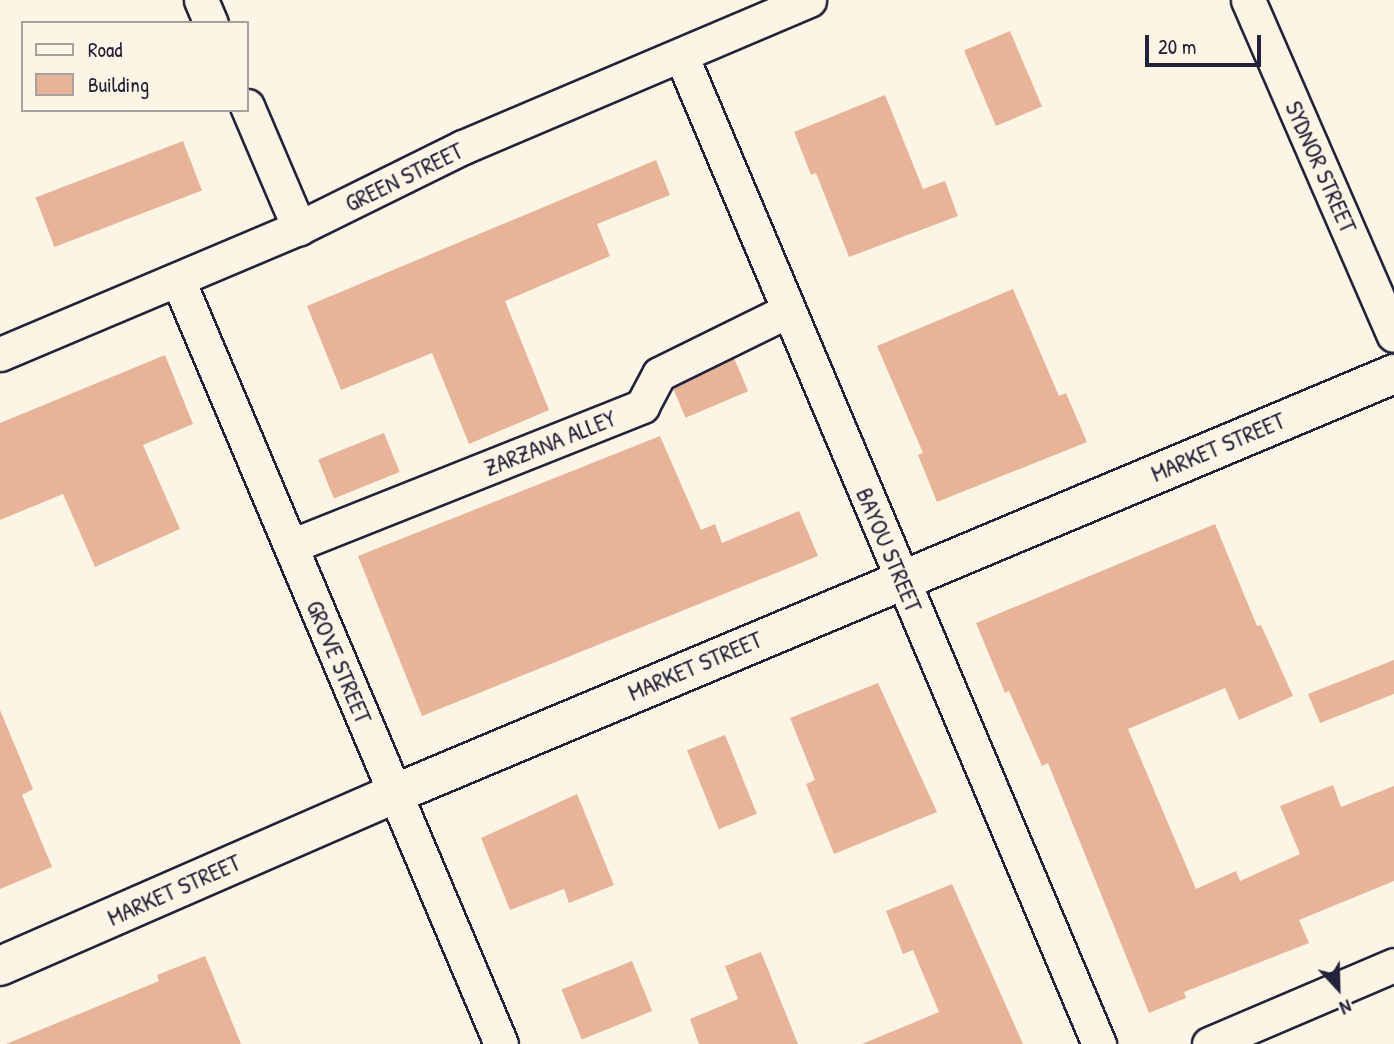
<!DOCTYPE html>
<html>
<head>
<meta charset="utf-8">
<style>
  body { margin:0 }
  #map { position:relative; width:1394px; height:1044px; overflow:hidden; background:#fcf5e5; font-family:"Patrick Hand",sans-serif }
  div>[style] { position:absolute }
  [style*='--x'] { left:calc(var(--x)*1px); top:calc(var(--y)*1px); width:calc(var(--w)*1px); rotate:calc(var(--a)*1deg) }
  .building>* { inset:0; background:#e7b499; transform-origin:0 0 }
  .roads { filter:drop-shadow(2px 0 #22223b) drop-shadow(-2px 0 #22223b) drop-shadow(0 2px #22223b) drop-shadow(0 -2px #22223b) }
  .street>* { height:33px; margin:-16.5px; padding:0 16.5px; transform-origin:16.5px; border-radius:16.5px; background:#fcf5e5 }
  .secondary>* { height:38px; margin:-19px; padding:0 19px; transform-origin:19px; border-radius:19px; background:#fcf5e5 }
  span { translate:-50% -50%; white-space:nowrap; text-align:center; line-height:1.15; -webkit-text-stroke:5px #fcf5e5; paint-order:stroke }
  .street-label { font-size:24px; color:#22223b }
  .legend { position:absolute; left:21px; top:21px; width:228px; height:91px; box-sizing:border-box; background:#fcf5e5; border:2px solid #a5a1a1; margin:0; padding:9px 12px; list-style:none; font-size:21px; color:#22223b }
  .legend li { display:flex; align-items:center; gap:14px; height:35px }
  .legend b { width:35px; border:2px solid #a5a1a1 }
  .north { position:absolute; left:1303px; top:953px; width:70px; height:70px; -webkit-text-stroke:5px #fcf5e5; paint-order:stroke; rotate:158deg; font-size:19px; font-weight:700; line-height:28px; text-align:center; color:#22223b }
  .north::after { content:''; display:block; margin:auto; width:24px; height:32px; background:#22223b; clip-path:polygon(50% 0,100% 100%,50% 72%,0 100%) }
  .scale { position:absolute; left:1145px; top:35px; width:116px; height:32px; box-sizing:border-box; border:4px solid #22223b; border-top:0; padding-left:9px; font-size:21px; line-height:24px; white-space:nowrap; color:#22223b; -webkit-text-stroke:5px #fcf5e5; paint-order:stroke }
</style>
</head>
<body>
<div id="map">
  <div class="building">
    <div style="left:1010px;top:31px;width:82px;height:50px;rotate:67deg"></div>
    <div style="clip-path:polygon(885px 95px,923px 189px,945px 181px,958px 216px,849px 257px,816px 173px,811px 175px,794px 132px)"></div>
    <div style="left:183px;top:141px;width:53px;height:158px;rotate:69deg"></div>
    <div style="clip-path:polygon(656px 160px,670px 195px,597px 224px,610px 256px,505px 301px,549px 410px,469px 444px,432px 353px,341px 390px,307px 306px)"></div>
    <div style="clip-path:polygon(1013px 289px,1059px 396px,1066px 393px,1087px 442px,937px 502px,918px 455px,923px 453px,877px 346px)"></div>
    <div style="clip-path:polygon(165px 355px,193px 424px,143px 445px,180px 529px,95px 567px,63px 494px,0 520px,0 423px)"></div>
    <div style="left:734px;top:358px;width:36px;height:68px;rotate:67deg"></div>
    <div style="left:384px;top:433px;width:42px;height:71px;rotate:68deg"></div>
    <div style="clip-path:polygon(660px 436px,701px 530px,715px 524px,722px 543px,799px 511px,818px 556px,422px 716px,358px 556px)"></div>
    <div style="clip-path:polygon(1215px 524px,1257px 626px,1261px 625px,1293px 696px,1239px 720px,1225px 688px,1128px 729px,1196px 889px,1236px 871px,1240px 881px,1300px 854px,1280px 806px,1333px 785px,1341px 807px,1394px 786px,1394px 881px,1299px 920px,1309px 943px,1184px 992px,1186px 998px,1149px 1013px,1048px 763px,1042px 766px,1009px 691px,1005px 693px,976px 623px)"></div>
    <div style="clip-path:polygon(1394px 660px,1394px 694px,1320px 723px,1308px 694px)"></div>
    <div style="clip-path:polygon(878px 683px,937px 812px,834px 854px,806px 784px,815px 780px,790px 718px)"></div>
    <div style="clip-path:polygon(0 710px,33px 789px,22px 795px,52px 867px,0 889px)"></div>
    <div style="left:725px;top:735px;width:85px;height:41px;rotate:68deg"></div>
    <div style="clip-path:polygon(577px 794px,614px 885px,569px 903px,564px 889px,510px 910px,481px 838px)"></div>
    <div style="clip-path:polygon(952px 884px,1023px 1044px,862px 1044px,939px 1012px,913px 950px,903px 954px,886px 911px)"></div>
    <div style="clip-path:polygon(761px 952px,798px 1044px,699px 1044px,690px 1019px,738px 999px,725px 966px)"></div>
    <div style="clip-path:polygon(205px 956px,241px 1044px,6px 1044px,159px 981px,157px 975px)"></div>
    <div style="left:632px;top:961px;width:54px;height:76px;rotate:68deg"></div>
  </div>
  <div class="roads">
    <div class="street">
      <div style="--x:201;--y:0;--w:25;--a:67"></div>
      <div style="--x:1248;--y:0;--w:365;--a:66.5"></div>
      <div style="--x:681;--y:55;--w:1074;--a:67.09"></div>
      <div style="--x:247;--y:106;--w:133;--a:66.9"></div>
      <div style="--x:178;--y:280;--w:829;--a:67.08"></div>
      <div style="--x:0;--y:354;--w:324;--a:-22.9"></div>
      <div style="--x:299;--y:228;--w:183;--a:-26.3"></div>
      <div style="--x:463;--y:147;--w:376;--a:-23"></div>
      <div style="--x:291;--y:546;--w:378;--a:-21.7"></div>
      <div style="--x:642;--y:406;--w:36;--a:-62"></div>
      <div style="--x:659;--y:374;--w:143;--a:-26.2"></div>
      <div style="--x:1209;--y:1044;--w:201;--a:-23.1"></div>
    </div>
    <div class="secondary">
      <div style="--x:0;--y:966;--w:430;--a:-23.6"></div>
      <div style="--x:394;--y:794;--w:1085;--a:-22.78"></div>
    </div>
  </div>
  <div class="street-label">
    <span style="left:1321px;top:167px;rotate:66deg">SYDNOR STREET</span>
    <span style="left:404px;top:177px;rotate:-26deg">GREEN STREET</span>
    <span style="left:550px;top:443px;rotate:-22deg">ZARZANA ALLEY</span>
    <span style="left:1218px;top:447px;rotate:-23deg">MARKET STREET</span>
    <span style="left:889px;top:550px;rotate:67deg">BAYOU STREET</span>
    <span style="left:339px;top:662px;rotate:67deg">GROVE STREET</span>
    <span style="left:695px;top:666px;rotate:-23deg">MARKET STREET</span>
    <span style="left:174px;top:890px;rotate:-24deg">MARKET STREET</span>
  </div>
  <ul class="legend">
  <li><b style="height:9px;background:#fcf5e5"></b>Road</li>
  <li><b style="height:19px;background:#e7b499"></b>Building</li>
  </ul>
  <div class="north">N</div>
  <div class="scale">20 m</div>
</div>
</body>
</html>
